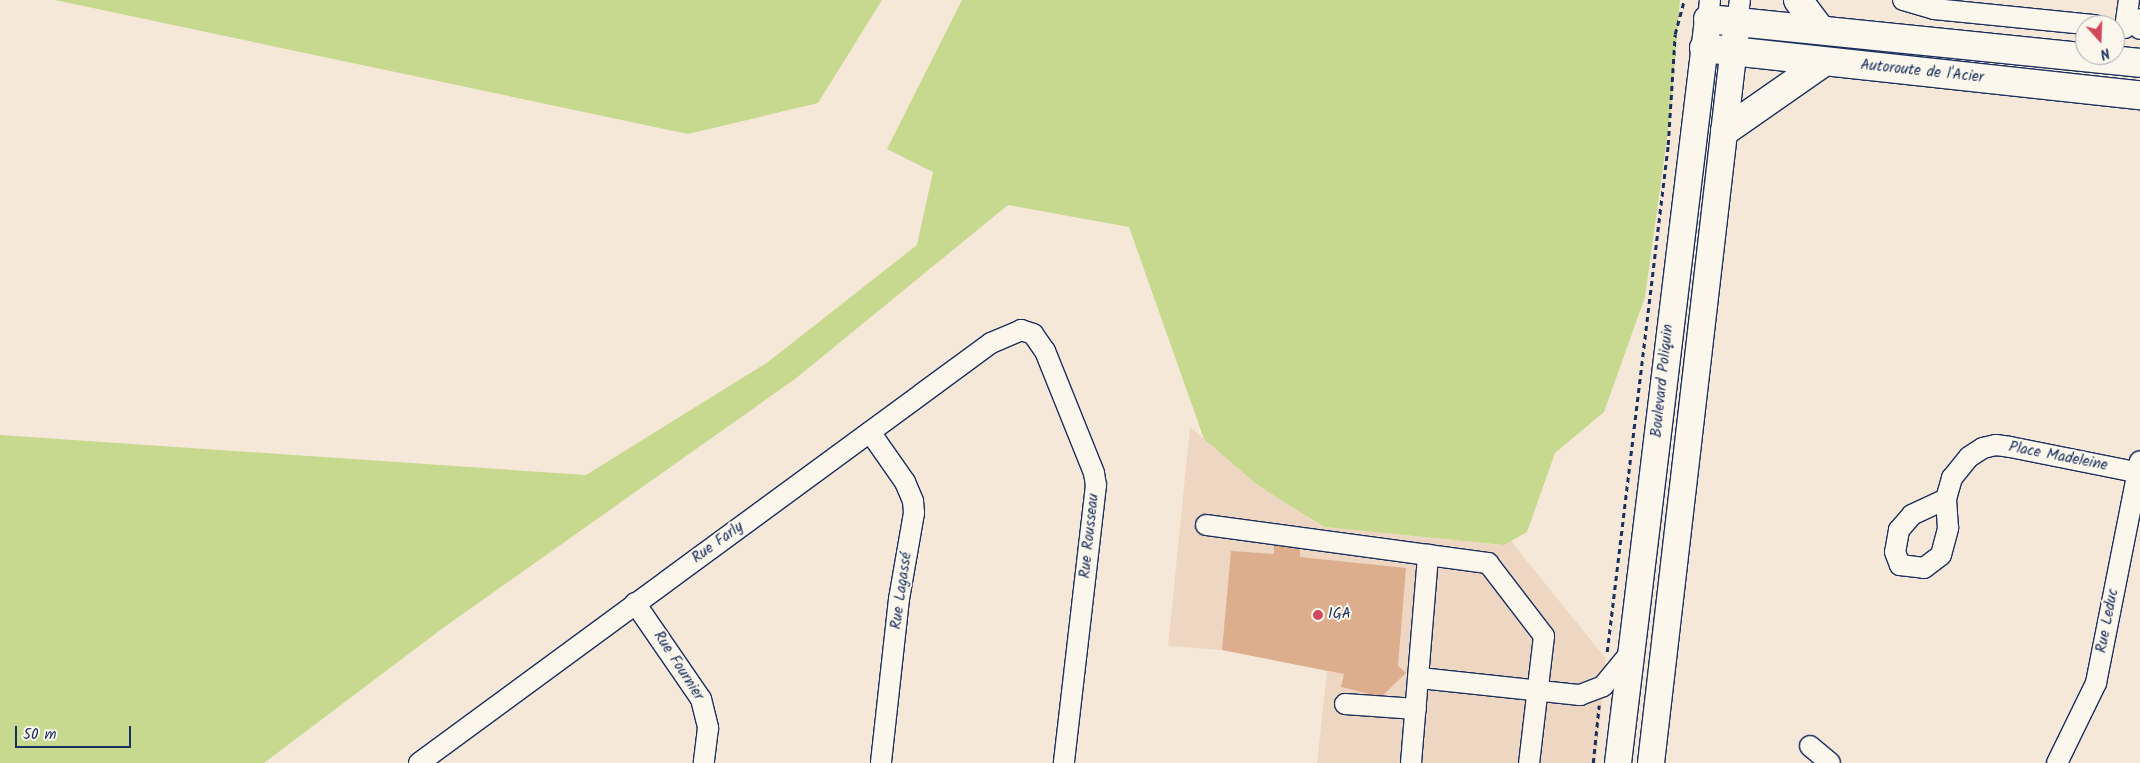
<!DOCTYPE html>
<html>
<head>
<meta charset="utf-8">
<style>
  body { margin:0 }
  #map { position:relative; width:2140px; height:763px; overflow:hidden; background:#f5e8d9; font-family:Kalam,sans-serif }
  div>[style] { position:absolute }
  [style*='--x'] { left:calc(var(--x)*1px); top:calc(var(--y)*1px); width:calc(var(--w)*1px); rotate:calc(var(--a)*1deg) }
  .built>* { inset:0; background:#eed7c2 }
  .green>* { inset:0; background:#c6d98e }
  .building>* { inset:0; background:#ddae8e }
  .path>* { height:2.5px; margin-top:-1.25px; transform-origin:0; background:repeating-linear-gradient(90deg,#1b2f5e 0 5px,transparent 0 9px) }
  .roads { filter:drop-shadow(1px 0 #1b2f5e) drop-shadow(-1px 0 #1b2f5e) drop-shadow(0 1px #1b2f5e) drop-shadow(0 -1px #1b2f5e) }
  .minor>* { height:20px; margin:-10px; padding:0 10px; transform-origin:10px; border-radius:10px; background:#fbf7ec }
  .major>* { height:26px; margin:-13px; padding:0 13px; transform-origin:13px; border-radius:13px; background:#fbf7ec }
  .highway>* { height:28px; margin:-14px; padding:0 14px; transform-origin:14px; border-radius:14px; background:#fbf7ec }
  .dots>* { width:14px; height:14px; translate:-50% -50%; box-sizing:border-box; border:2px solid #fbf7ec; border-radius:50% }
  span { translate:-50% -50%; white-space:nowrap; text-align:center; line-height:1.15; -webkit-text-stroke:4px #fbf7ec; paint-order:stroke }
  .street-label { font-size:15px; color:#1b2f5e }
  .poi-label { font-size:15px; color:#1b2f5e }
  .left { translate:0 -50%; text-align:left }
  .north { position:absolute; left:2075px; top:15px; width:50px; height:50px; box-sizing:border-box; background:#fbf7ec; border:1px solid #a1a7b3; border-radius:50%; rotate:160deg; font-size:14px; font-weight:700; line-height:20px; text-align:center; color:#1b2f5e }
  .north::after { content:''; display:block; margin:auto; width:18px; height:22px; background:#d1495b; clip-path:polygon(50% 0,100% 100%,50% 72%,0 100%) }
  .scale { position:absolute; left:15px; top:726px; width:116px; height:22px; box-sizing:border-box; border:2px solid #1b2f5e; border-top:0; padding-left:6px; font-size:15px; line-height:18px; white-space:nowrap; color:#1b2f5e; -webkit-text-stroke:4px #fbf7ec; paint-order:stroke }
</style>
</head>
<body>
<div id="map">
  <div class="built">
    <div style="clip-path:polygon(1190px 427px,1255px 483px,1325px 527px,1503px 545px,1511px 541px,1606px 659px,1596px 763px,1317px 763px,1327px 671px,1222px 650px,1168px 646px)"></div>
  </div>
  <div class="green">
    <div style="clip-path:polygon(55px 0,882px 0,818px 103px,688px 134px)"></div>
    <div style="clip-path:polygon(962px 0,1680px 0,1671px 109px,1645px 297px,1604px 412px,1555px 453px,1527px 532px,1504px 545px,1325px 527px,1284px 502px,1255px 483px,1204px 439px,1129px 227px,1008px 205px,795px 379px,443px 628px,264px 763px,0 763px,0 435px,586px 475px,768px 362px,917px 245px,933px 172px,887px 149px)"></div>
  </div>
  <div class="building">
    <div style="clip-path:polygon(1274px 543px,1300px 545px,1300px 557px,1406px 568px,1398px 666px,1406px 673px,1378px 700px,1374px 695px,1341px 687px,1344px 674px,1222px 650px,1231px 551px,1274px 554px)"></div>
  </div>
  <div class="path">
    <div style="--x:1607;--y:652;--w:511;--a:-83.14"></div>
    <div style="--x:1668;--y:145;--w:111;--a:-86.4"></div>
    <div style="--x:1675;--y:34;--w:35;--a:-75"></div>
    <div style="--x:1593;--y:763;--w:58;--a:-84.1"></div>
  </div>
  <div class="roads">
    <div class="minor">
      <div style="--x:1903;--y:0;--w:32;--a:16"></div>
      <div style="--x:1934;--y:9;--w:162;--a:5.7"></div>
      <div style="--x:1708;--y:19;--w:19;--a:-84"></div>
      <div style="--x:1737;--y:21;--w:21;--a:-82"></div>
      <div style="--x:2125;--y:28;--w:28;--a:-82"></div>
      <div style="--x:2140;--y:29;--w:10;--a:-90"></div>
      <div style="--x:870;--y:432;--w:61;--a:55"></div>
      <div style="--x:905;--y:482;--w:21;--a:67"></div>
      <div style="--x:913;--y:501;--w:12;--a:85"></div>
      <div style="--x:914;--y:513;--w:87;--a:99.9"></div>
      <div style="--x:899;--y:599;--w:165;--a:96.3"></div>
      <div style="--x:1946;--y:499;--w:38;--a:155"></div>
      <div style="--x:1912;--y:515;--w:20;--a:131"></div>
      <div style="--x:1899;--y:530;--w:22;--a:100"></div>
      <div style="--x:1895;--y:552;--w:14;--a:69"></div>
      <div style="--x:1900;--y:565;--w:24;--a:7"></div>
      <div style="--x:1924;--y:568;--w:21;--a:-37"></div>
      <div style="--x:1941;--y:555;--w:28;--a:-75"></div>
      <div style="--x:1948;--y:528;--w:29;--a:-94"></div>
      <div style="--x:1946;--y:499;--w:22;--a:-74"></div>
      <div style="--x:1952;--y:478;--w:27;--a:-51"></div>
      <div style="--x:1969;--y:457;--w:17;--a:-33"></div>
      <div style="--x:1983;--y:448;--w:13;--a:-13"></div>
      <div style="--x:1996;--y:445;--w:14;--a:8"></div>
      <div style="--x:2010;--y:447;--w:133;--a:11.3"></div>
      <div style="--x:1206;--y:525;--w:285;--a:7.7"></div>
      <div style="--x:1488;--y:563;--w:92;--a:52.5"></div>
      <div style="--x:1544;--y:636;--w:128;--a:96.7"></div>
      <div style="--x:635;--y:603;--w:116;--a:55.5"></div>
      <div style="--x:701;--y:699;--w:30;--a:76"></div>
      <div style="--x:708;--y:728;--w:35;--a:97"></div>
      <div style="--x:1420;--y:678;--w:161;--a:6.1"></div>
      <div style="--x:1580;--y:695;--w:25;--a:-21"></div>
      <div style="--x:1603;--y:686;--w:44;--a:-50.5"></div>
      <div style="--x:1345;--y:704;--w:71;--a:4"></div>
      <div style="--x:1810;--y:746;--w:26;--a:40"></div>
      <div style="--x:419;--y:763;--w:710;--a:-36.29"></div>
      <div style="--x:991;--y:343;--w:33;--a:-23"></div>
      <div style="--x:1021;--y:330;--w:13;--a:18"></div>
      <div style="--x:1033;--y:334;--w:21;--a:55"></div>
      <div style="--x:1045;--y:351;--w:131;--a:68.1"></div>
      <div style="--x:1094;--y:473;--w:12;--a:81"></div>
      <div style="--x:1096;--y:485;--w:280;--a:96.6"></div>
      <div style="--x:1411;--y:763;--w:209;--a:-85.3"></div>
      <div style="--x:2057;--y:763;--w:89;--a:-64"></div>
      <div style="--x:2096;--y:683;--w:226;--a:-78.8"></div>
    </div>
    <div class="major">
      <div style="--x:1618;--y:763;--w:749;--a:-83.1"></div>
      <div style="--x:1651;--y:763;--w:747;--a:-83.39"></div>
    </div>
    <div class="highway">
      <div style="--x:1798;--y:0;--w:36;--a:53"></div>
      <div style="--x:1708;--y:19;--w:434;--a:5.8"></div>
      <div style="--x:1704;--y:48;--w:439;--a:6.2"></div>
      <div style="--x:1725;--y:131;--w:121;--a:-34.9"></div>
    </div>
  </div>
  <div class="dots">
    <div style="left:1318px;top:615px;background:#d1495b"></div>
  </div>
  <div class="street-label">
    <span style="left:1922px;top:72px;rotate:6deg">Autoroute de l'Acier</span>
    <span style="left:1663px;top:381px;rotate:-84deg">Boulevard Poliquin</span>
    <span style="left:2058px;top:457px;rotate:11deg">Place Madeleine</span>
    <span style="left:1090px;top:536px;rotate:-84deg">Rue Rousseau</span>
    <span style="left:718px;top:543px;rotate:-36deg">Rue Farly</span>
    <span style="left:902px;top:591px;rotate:-82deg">Rue Lagassé</span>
    <span style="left:2108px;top:621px;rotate:-79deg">Rue Leduc</span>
    <span style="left:678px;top:666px;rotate:57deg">Rue Fournier</span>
  </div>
  <div class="poi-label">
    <span class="left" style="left:1328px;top:615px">IGA</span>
  </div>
  <div class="north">N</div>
  <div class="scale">50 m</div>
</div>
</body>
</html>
